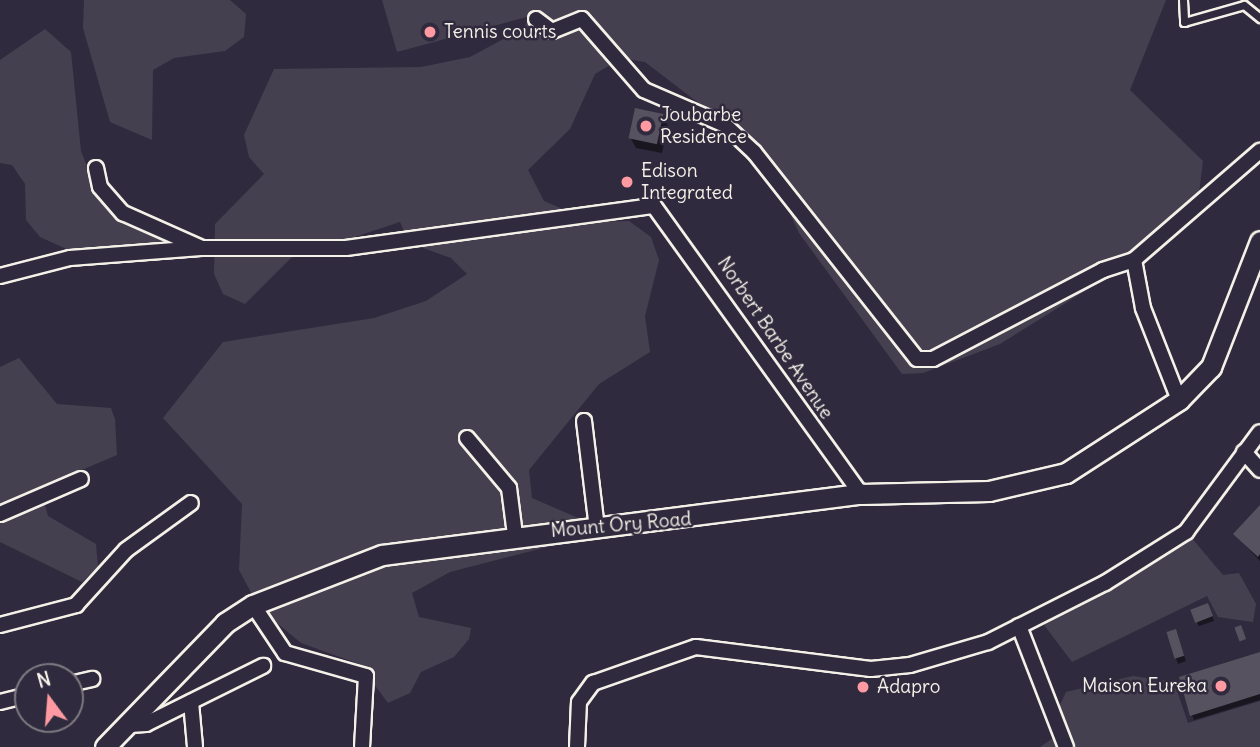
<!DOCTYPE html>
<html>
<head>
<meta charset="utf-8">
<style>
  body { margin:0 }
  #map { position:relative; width:1260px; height:747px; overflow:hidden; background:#2f2a3d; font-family:Delius,sans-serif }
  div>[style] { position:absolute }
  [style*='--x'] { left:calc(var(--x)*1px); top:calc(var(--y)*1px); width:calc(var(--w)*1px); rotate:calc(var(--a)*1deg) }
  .green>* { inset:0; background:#454050 }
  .shadow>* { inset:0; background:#0007 }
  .building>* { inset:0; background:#56525f; transform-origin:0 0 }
  .roads { filter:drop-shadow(2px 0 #f4f1e8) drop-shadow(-2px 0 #f4f1e8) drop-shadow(0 2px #f4f1e8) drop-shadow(0 -2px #f4f1e8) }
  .service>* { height:7px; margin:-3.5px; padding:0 3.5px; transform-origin:3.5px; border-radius:3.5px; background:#2f2a3d }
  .minor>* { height:14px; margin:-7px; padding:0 7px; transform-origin:7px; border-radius:7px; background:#2f2a3d }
  .secondary>* { height:19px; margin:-9.5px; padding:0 9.5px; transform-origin:9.5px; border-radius:9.5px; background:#2f2a3d }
  .dots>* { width:19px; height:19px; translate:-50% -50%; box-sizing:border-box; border:4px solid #2f2a3d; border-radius:50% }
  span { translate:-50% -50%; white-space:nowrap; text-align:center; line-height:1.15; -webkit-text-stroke:5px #2f2a3d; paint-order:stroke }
  .poi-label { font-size:19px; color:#f4f1e8 }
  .left { translate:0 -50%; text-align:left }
  .right { translate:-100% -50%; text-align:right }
  .street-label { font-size:19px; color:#f4f1e8 }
  .north { position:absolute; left:14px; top:663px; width:70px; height:70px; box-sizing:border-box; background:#2f2a3d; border:2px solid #7e7a81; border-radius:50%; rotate:344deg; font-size:19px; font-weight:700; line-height:28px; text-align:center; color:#f4f1e8 }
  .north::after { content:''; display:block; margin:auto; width:24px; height:32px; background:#ff9aa2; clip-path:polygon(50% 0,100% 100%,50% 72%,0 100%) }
</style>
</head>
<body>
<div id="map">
  <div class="green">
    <div style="clip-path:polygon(84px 0,230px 0,246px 14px,244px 37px,225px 51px,174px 58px,153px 70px,152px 140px,110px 122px,83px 28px)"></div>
    <div style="clip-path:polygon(382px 0,1166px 0,1130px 90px,1203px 161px,1198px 201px,1154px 248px,1000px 344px,923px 373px,902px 374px,799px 233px,760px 150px,645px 62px,622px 58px,595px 74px,570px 129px,528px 170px,544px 201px,593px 222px,629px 221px,651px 237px,659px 260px,645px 316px,650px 352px,599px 384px,529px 470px,532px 498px,592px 524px,590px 536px,450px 572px,412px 593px,419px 617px,471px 628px,469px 639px,454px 657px,421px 672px,410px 693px,388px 703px,359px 664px,301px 643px,260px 609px,239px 570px,242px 504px,163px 418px,223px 342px,374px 318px,426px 301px,467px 274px,451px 258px,409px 243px,400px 222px,291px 258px,245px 304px,223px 294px,214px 274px,215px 224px,264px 174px,249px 157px,244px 135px,274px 69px,421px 67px,470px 57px,524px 28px,530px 16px,397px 52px)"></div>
    <div style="clip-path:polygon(45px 29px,71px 52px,81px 151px,95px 187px,163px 238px,156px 248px,73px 252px,40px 237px,26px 220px,25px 184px,12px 165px,0 163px,0 60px)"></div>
    <div style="clip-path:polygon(19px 358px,57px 404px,111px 408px,115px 419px,117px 455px,49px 484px,42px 494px,48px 516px,96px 544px,98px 567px,82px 582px,0 542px,0 367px)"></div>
    <div style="clip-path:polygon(1190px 536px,1223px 575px,1239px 573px,1256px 604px,1253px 622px,1218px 617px,1207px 596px,1072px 662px,1044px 625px)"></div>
    <div style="clip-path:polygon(1133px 676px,1174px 682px,1188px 723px,1260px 701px,1260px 747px,1040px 747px,1059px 734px,1056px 713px,1066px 692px)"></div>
  </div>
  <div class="shadow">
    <div style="clip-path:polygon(662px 116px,668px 126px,662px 153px,636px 148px,630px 137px)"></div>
    <div style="clip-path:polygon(1260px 508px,1260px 561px,1235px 534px)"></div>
    <div style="clip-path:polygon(1210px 609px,1214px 621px,1199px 626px,1196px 621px)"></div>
    <div style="clip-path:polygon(1175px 631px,1186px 661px,1178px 664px,1168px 633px)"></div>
    <div style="clip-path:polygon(1260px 654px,1260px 700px,1194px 720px,1192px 715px)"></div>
  </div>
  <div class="building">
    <div style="left:635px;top:108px;width:29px;height:31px;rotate:12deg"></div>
    <div style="clip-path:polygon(1260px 505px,1260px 554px,1258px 557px,1233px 534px)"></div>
    <div style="left:1208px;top:603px;width:14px;height:19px;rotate:69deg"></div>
    <div style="left:1241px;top:625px;width:15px;height:7px;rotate:70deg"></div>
    <div style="left:1176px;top:629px;width:28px;height:10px;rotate:73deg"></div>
    <div style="clip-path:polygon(1260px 652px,1260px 694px,1190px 716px,1179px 677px)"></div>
  </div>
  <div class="roads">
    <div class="service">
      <div style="--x:1183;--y:0;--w:22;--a:87"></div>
      <div style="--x:1184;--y:22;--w:62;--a:-15.8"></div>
      <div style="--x:1244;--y:5;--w:21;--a:39"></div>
    </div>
    <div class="minor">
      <div style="--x:536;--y:19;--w:20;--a:37"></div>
      <div style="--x:552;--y:31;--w:32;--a:-22"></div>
      <div style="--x:582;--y:19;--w:94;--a:48.9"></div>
      <div style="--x:644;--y:90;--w:88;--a:23.4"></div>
      <div style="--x:725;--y:125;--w:40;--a:43"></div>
      <div style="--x:754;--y:152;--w:263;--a:51.8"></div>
      <div style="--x:917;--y:359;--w:16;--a:0"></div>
      <div style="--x:933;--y:359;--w:192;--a:-27.6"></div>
      <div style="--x:1103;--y:270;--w:33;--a:-18"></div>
      <div style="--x:96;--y:168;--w:19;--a:78"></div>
      <div style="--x:100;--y:187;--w:35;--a:49"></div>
      <div style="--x:123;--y:213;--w:86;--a:23.9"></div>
      <div style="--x:202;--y:248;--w:144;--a:0"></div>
      <div style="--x:346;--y:248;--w:311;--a:-7.8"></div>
      <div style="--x:654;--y:206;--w:355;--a:54.3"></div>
      <div style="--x:0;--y:276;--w:72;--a:-14.4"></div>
      <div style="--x:70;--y:258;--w:131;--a:-4.4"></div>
      <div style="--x:1179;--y:400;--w:99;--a:-111.4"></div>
      <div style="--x:1143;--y:308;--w:49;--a:-100.6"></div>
      <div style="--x:1134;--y:260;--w:167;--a:-40.9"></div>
      <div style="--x:584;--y:421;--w:108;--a:83.1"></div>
      <div style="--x:467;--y:438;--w:65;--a:50"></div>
      <div style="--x:509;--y:488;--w:47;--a:82.7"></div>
      <div style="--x:1244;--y:452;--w:24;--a:48"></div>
      <div style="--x:0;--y:514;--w:88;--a:-23.4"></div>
      <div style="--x:253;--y:605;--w:58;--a:56.3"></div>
      <div style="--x:285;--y:653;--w:84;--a:15.9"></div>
      <div style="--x:366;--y:676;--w:71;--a:93.2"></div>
      <div style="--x:0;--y:625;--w:79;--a:-14.7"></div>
      <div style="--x:76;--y:605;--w:74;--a:-47.7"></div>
      <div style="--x:126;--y:550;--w:80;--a:-35.9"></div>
      <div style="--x:1019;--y:626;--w:130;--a:68.8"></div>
      <div style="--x:70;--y:684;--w:23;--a:-13"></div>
      <div style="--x:0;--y:702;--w:29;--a:-14"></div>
      <div style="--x:191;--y:702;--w:45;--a:84.9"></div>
      <div style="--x:129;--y:725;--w:17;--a:-3"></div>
      <div style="--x:146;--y:724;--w:131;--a:-26.4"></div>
      <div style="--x:577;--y:747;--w:45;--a:-87.5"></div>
      <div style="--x:579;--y:702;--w:24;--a:-54"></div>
      <div style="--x:593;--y:683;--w:109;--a:-19.3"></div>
      <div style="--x:696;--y:647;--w:176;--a:7.2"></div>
      <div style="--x:871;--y:669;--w:39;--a:-6"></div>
      <div style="--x:910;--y:665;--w:81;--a:-16.4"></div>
      <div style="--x:988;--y:642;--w:131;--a:-26.8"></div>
      <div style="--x:1105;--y:583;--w:96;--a:-32.2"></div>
      <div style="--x:1186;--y:532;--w:124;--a:-53.5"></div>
    </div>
    <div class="secondary">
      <div style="--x:105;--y:747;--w:173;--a:-45.9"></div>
      <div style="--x:225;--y:623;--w:33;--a:-33"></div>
      <div style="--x:253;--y:605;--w:138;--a:-21.2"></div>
      <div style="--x:382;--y:555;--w:483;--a:-7.3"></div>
      <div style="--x:861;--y:494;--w:128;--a:-1.3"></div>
      <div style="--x:989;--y:491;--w:79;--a:-13.2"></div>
      <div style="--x:1066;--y:473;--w:135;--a:-32.9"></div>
      <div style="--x:1179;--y:400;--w:46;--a:-45.9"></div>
      <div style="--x:1211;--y:367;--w:135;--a:-68.7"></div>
    </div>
  </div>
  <div class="dots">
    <div style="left:430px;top:32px;background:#ff9aa2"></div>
    <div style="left:646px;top:126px;background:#ff9aa2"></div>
    <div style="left:627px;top:182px;background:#ff9aa2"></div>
    <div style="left:1221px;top:686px;background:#ff9aa2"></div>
    <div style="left:863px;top:687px;background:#ff9aa2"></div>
  </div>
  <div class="poi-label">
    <span class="left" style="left:444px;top:32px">Tennis courts</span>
    <span class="left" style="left:660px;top:126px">Joubarbe<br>Residence</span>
    <span class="left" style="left:641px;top:182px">Edison<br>Integrated</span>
    <span class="right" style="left:1207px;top:686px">Maison Eureka</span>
    <span class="left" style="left:877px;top:687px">Adapro</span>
  </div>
  <div class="street-label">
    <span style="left:775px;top:338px;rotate:56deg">Norbert Barbe Avenue</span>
    <span style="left:621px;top:525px;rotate:-5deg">Mount Ory Road</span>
  </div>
  <div class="north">N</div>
</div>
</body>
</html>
